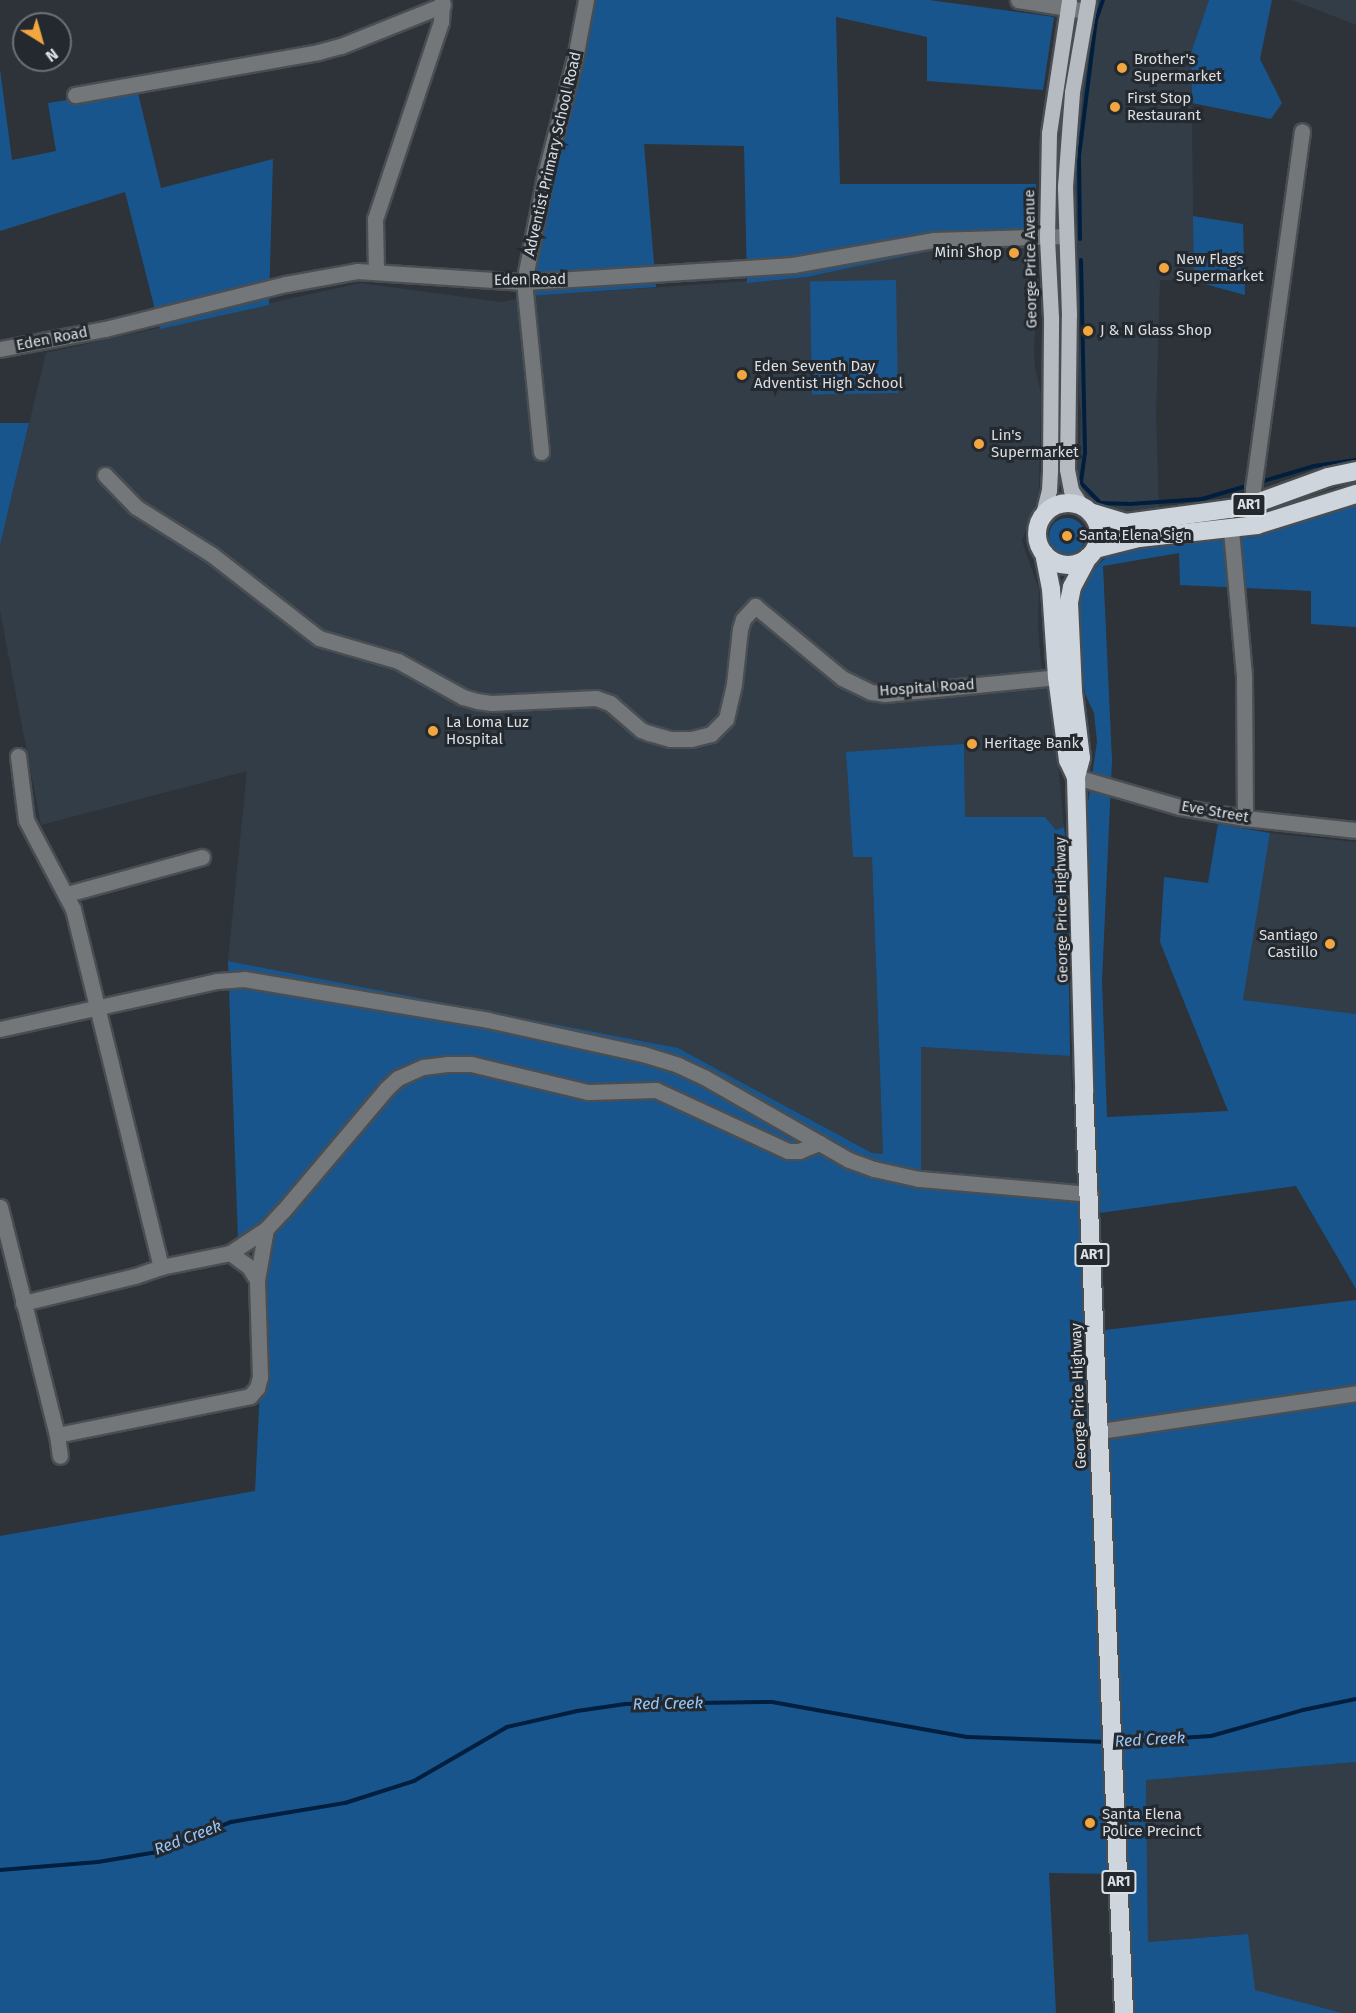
<!DOCTYPE html>
<html>
<head>
<meta charset="utf-8">
<style>
  body { margin:0 }
  #map { position:relative; width:1356px; height:2013px; overflow:hidden; background:#2d3338; font-family:"Fira Sans",sans-serif }
  div>[style] { position:absolute }
  [style*='--x'] { left:calc(var(--x)*1px); top:calc(var(--y)*1px); width:calc(var(--w)*1px); rotate:calc(var(--a)*1deg) }
  .built>* { inset:0; background:#333d47 }
  .green>* { inset:0; background:#19558d; transform-origin:0 0 }
  .round { border-radius:50% }
  .stream>* { height:4px; margin:-2px; padding:0 2px; transform-origin:2px; border-radius:2px; background:#001f3e }
  .roads { filter:drop-shadow(2px 0 #494e53) drop-shadow(-2px 0 #494e53) drop-shadow(0 2px #494e53) drop-shadow(0 -2px #494e53) }
  .minor>* { height:15px; margin:-7.5px; padding:0 7.5px; transform-origin:7.5px; border-radius:7.5px; background:#74777a }
  .major>* { height:15px; margin:-7.5px; padding:0 7.5px; transform-origin:7.5px; border-radius:7.5px; background:#b5bbc1 }
  .highway>* { height:18px; margin:-9px; padding:0 9px; transform-origin:9px; border-radius:9px; background:#cfd5dd }
  .highway>.ring { margin:-9px; padding:0; box-sizing:content-box; background:none; border:18px solid #cfd5dd; border-radius:50% }
  .dots>* { width:16px; height:16px; translate:-50% -50%; box-sizing:border-box; border:3px solid #23292e; border-radius:50% }
  span { translate:-50% -50%; white-space:nowrap; text-align:center; line-height:1.15; -webkit-text-stroke:6px #23292e; paint-order:stroke }
  .shield-label span { padding:2px 4px; background:#23292e; border:2px solid; border-radius:4px; -webkit-text-stroke-width:0 }
  .shield-label { font-size:14px; color:#dbdee2; font-weight:700 }
  .poi-label { font-size:15px; color:#dbdee2 }
  .left { translate:0 -50%; text-align:left }
  .right { translate:-100% -50%; text-align:right }
  .street-label { font-size:15px; color:#dbdee2 }
  .water-label { font-size:16px; color:#97c6f8; font-style:italic }
  .north { position:absolute; left:12px; top:12px; width:60px; height:60px; box-sizing:border-box; background:#23292e; border:2px solid #6d7176; border-radius:50%; rotate:143deg; font-size:16px; font-weight:700; line-height:24px; text-align:center; color:#dbdee2 }
  .north::after { content:''; display:block; margin:auto; width:21px; height:27px; background:#f1a63f; clip-path:polygon(50% 0,100% 100%,50% 72%,0 100%) }
</style>
</head>
<body>
<div id="map">
  <div class="built">
    <div style="clip-path:polygon(1096px 0,1209px 0,1191px 53px,1194px 281px,1160px 280px,1156px 414px,1159px 509px,1113px 511px,1102px 509px,1084px 495px,1074px 471px,1080px 444px,1081px 412px,1078px 391px,1080px 328px,1074px 217px,1076px 123px,1080px 80px)"></div>
    <div style="clip-path:polygon(1292px 0,1356px 0,1356px 25px)"></div>
    <div style="clip-path:polygon(944px 238px,1036px 240px,1039px 281px,1034px 348px,1035px 367px,1041px 393px,1039px 485px,1037px 500px,1022px 541px,1039px 590px,1038px 627px,1041px 665px,1052px 695px,1064px 827px,1056px 830px,1045px 817px,965px 817px,964px 745px,853px 857px,872px 857px,883px 1154px,872px 1153px,678px 1048px,228px 961px,247px 771px,41px 825px,0 611px,0 545px,46px 353px,360px 283px,501px 302px,530px 296px,806px 277px)"></div>
    <div style="clip-path:polygon(1270px 833px,1356px 842px,1356px 1014px,1243px 1000px)"></div>
    <div style="clip-path:polygon(921px 1047px,1070px 1056px,1078px 1191px,920px 1178px)"></div>
    <div style="clip-path:polygon(1356px 1762px,1356px 2013px,1342px 2013px,1254px 1990px,1247px 1934px,1148px 1942px,1146px 1779px)"></div>
  </div>
  <div class="green">
    <div style="clip-path:polygon(589px 0,929px 0,1054px 17px,1043px 90px,927px 81px,927px 37px,836px 17px,840px 184px,1036px 184px,1036px 240px,944px 238px,944px 248px,806px 277px,747px 283px,744px 146px,644px 144px,656px 287px,530px 296px)"></div>
    <div style="clip-path:polygon(1209px 0,1272px 0,1260px 59px,1282px 103px,1271px 119px,1192px 103px,1191px 53px)"></div>
    <div style="clip-path:polygon(0 69px,12px 160px,56px 151px,48px 103px,137px 89px,161px 188px,273px 159px,269px 305px,160px 329px,125px 192px,0 231px)"></div>
    <div style="clip-path:polygon(1193px 216px,1243px 224px,1245px 295px,1194px 281px)"></div>
    <div style="left:896px;top:280px;width:113px;height:86px;rotate:89deg"></div>
    <div style="clip-path:polygon(0 423px,29px 423px,0 545px)"></div>
    <div style="clip-path:polygon(1356px 505px,1356px 627px,1311px 624px,1311px 591px,1180px 585px,1179px 553px,1103px 566px,1112px 760px,1102px 981px,1107px 1117px,1228px 1111px,1160px 942px,1164px 877px,1208px 883px,1218px 824px,1270px 833px,1243px 1000px,1356px 1014px,1356px 1289px,1296px 1186px,1099px 1213px,1088px 981px,1085px 823px,1097px 742px,1094px 713px,1085px 694px,1076px 616px,1080px 591px,1088px 574px,1110px 554px,1131px 549px,1253px 537px)"></div>
    <div class="round" style="left:1049px;top:518px;width:36px;height:36px"></div>
    <div style="clip-path:polygon(964px 744px,965px 817px,1045px 817px,1056px 830px,1064px 827px,1067px 850px,1070px 1056px,921px 1047px,921px 1178px,1078px 1191px,1113px 1874px,1049px 1873px,1056px 2013px,0 2013px,0 1536px,255px 1491px,268px 1226px,238px 1240px,228px 961px,678px 1048px,872px 1153px,883px 1154px,872px 857px,853px 857px,846px 752px)"></div>
    <div style="clip-path:polygon(1356px 1300px,1356px 1762px,1146px 1780px,1148px 1942px,1248px 1934px,1255px 1990px,1342px 2013px,1132px 2013px,1105px 1330px)"></div>
  </div>
  <div class="stream">
    <div style="--x:1080;--y:239;--w:83;--a:-90.7"></div>
    <div style="--x:1079;--y:156;--w:137;--a:-82.9"></div>
    <div style="--x:1096;--y:20;--w:21;--a:-71"></div>
    <div style="--x:1081;--y:260;--w:193;--a:88.8"></div>
    <div style="--x:1085;--y:453;--w:30;--a:98"></div>
    <div style="--x:1081;--y:483;--w:28;--a:46"></div>
    <div style="--x:1100;--y:503;--w:30;--a:2"></div>
    <div style="--x:1130;--y:504;--w:72;--a:-4"></div>
    <div style="--x:1202;--y:499;--w:50;--a:-16.3"></div>
    <div style="--x:1257;--y:483;--w:59;--a:-16.6"></div>
    <div style="--x:1314;--y:466;--w:42;--a:-8.1"></div>
    <div style="--x:1118;--y:1742;--w:93;--a:-3.7"></div>
    <div style="--x:1211;--y:1736;--w:96;--a:-15.8"></div>
    <div style="--x:1303;--y:1710;--w:54;--a:-11.7"></div>
    <div style="--x:0;--y:1870;--w:98;--a:-4.7"></div>
    <div style="--x:98;--y:1862;--w:60;--a:-9.6"></div>
    <div style="--x:157;--y:1852;--w:80;--a:-22.1"></div>
    <div style="--x:231;--y:1822;--w:116;--a:-9.5"></div>
    <div style="--x:345;--y:1803;--w:72;--a:-17.7"></div>
    <div style="--x:414;--y:1781;--w:108;--a:-30.1"></div>
    <div style="--x:507;--y:1727;--w:72;--a:-12.9"></div>
    <div style="--x:577;--y:1711;--w:49;--a:-8.3"></div>
    <div style="--x:625;--y:1704;--w:147;--a:-0.8"></div>
    <div style="--x:772;--y:1702;--w:198;--a:10.2"></div>
    <div style="--x:967;--y:1737;--w:140;--a:2"></div>
  </div>
  <div class="roads">
    <div class="minor">
      <div style="--x:1018;--y:0;--w:69;--a:9.2"></div>
      <div style="--x:75;--y:95;--w:247;--a:-10"></div>
      <div style="--x:318;--y:52;--w:24;--a:-15"></div>
      <div style="--x:341;--y:46;--w:110;--a:-21.9"></div>
      <div style="--x:376;--y:271;--w:52;--a:-91.1"></div>
      <div style="--x:375;--y:219;--w:208;--a:-71.5"></div>
      <div style="--x:441;--y:22;--w:22;--a:-87"></div>
      <div style="--x:0;--y:349;--w:107;--a:-10.8"></div>
      <div style="--x:105;--y:329;--w:187;--a:-14"></div>
      <div style="--x:286;--y:284;--w:72;--a:-10.4"></div>
      <div style="--x:357;--y:271;--w:167;--a:3.8"></div>
      <div style="--x:524;--y:282;--w:270;--a:-3.6"></div>
      <div style="--x:793;--y:265;--w:142;--a:-10.1"></div>
      <div style="--x:933;--y:240;--w:133;--a:-1.7"></div>
      <div style="--x:541;--y:452;--w:171;--a:-95.7"></div>
      <div style="--x:524;--y:282;--w:113;--a:-78.8"></div>
      <div style="--x:546;--y:171;--w:122;--a:-75.7"></div>
      <div style="--x:576;--y:53;--w:54;--a:-79.3"></div>
      <div style="--x:105;--y:475;--w:45;--a:45.9"></div>
      <div style="--x:136;--y:507;--w:89;--a:32.1"></div>
      <div style="--x:211;--y:554;--w:137;--a:37.9"></div>
      <div style="--x:319;--y:638;--w:82;--a:16.2"></div>
      <div style="--x:398;--y:661;--w:74;--a:29"></div>
      <div style="--x:463;--y:697;--w:15;--a:16"></div>
      <div style="--x:477;--y:701;--w:15;--a:8"></div>
      <div style="--x:492;--y:703;--w:104;--a:-2.8"></div>
      <div style="--x:596;--y:698;--w:15;--a:20"></div>
      <div style="--x:610;--y:703;--w:41;--a:41.1"></div>
      <div style="--x:641;--y:730;--w:9;--a:21"></div>
      <div style="--x:649;--y:733;--w:22;--a:16"></div>
      <div style="--x:670;--y:739;--w:21;--a:0"></div>
      <div style="--x:691;--y:739;--w:21;--a:-14"></div>
      <div style="--x:711;--y:734;--w:21;--a:-45"></div>
      <div style="--x:726;--y:719;--w:36;--a:-77"></div>
      <div style="--x:734;--y:684;--w:55;--a:-83.8"></div>
      <div style="--x:740;--y:629;--w:10;--a:-73"></div>
      <div style="--x:743;--y:619;--w:18;--a:-47"></div>
      <div style="--x:755;--y:606;--w:113;--a:39.6"></div>
      <div style="--x:842;--y:678;--w:32;--a:26"></div>
      <div style="--x:871;--y:692;--w:14;--a:8"></div>
      <div style="--x:885;--y:694;--w:173;--a:-5.6"></div>
      <div style="--x:1254;--y:504;--w:15;--a:-94"></div>
      <div style="--x:1253;--y:489;--w:361;--a:-82.2"></div>
      <div style="--x:1231;--y:530;--w:146;--a:84.9"></div>
      <div style="--x:1244;--y:675;--w:143;--a:89.6"></div>
      <div style="--x:18;--y:756;--w:64;--a:82.9"></div>
      <div style="--x:26;--y:820;--w:101;--a:62.2"></div>
      <div style="--x:73;--y:909;--w:369;--a:76.2"></div>
      <div style="--x:1076;--y:777;--w:108;--a:16.1"></div>
      <div style="--x:1180;--y:807;--w:66;--a:9.6"></div>
      <div style="--x:1245;--y:818;--w:112;--a:6.2"></div>
      <div style="--x:67;--y:894;--w:140;--a:-15.3"></div>
      <div style="--x:0;--y:1029;--w:222;--a:-12.5"></div>
      <div style="--x:217;--y:981;--w:27;--a:-4"></div>
      <div style="--x:244;--y:979;--w:247;--a:9.5"></div>
      <div style="--x:488;--y:1020;--w:159;--a:12.4"></div>
      <div style="--x:643;--y:1054;--w:37;--a:17"></div>
      <div style="--x:678;--y:1065;--w:29;--a:25"></div>
      <div style="--x:704;--y:1077;--w:167;--a:29.8"></div>
      <div style="--x:849;--y:1160;--w:27;--a:20"></div>
      <div style="--x:874;--y:1169;--w:46;--a:12.5"></div>
      <div style="--x:919;--y:1179;--w:172;--a:5"></div>
      <div style="--x:0;--y:1207;--w:235;--a:76"></div>
      <div style="--x:57;--y:1435;--w:21;--a:82"></div>
      <div style="--x:230;--y:1253;--w:24;--a:36"></div>
      <div style="--x:249;--y:1267;--w:15;--a:58"></div>
      <div style="--x:23;--y:1303;--w:115;--a:-13.6"></div>
      <div style="--x:135;--y:1276;--w:28;--a:-19"></div>
      <div style="--x:161;--y:1267;--w:70;--a:-11.5"></div>
      <div style="--x:230;--y:1253;--w:43;--a:-33.7"></div>
      <div style="--x:266;--y:1229;--w:25;--a:-47"></div>
      <div style="--x:283;--y:1211;--w:160;--a:-49.8"></div>
      <div style="--x:386;--y:1089;--w:16;--a:-43"></div>
      <div style="--x:398;--y:1078;--w:27;--a:-24"></div>
      <div style="--x:423;--y:1067;--w:24;--a:-7"></div>
      <div style="--x:447;--y:1064;--w:24;--a:0"></div>
      <div style="--x:471;--y:1064;--w:120;--a:13.5"></div>
      <div style="--x:588;--y:1092;--w:68;--a:-1.7"></div>
      <div style="--x:656;--y:1090;--w:145;--a:24.8"></div>
      <div style="--x:788;--y:1151;--w:11;--a:0"></div>
      <div style="--x:799;--y:1151;--w:22;--a:-22"></div>
      <div style="--x:1100;--y:1431;--w:259;--a:-8.4"></div>
      <div style="--x:57;--y:1435;--w:197;--a:-11.4"></div>
      <div style="--x:250;--y:1396;--w:11;--a:-49"></div>
      <div style="--x:257;--y:1388;--w:11;--a:-75"></div>
      <div style="--x:260;--y:1377;--w:97;--a:-91.8"></div>
      <div style="--x:257;--y:1280;--w:52;--a:-80"></div>
    </div>
    <div class="major">
      <div style="--x:1082;--y:507;--w:20;--a:-123"></div>
      <div style="--x:1071;--y:490;--w:21;--a:-101"></div>
      <div style="--x:1067;--y:469;--w:154;--a:-89.3"></div>
      <div style="--x:1069;--y:315;--w:129;--a:-91.8"></div>
      <div style="--x:1065;--y:186;--w:94;--a:-85.7"></div>
      <div style="--x:1072;--y:92;--w:93;--a:-80.1"></div>
      <div style="--x:1042;--y:518;--w:29;--a:-76"></div>
      <div style="--x:1049;--y:490;--w:20;--a:-87"></div>
      <div style="--x:1050;--y:470;--w:153;--a:-89.6"></div>
      <div style="--x:1051;--y:317;--w:80;--a:-92.9"></div>
      <div style="--x:1047;--y:237;--w:104;--a:-88.9"></div>
      <div style="--x:1049;--y:133;--w:134;--a:-81.4"></div>
    </div>
    <div class="highway">
      <div class="ring" style="left:1037px;top:503px;width:44px;height:44px"></div>
      <div style="--x:1090;--y:512;--w:38;--a:17"></div>
      <div style="--x:1126;--y:523;--w:105;--a:-7.7"></div>
      <div style="--x:1230;--y:509;--w:25;--a:-12"></div>
      <div style="--x:1254;--y:504;--w:79;--a:-20"></div>
      <div style="--x:1328;--y:477;--w:29;--a:-12"></div>
      <div style="--x:1095;--y:549;--w:45;--a:-14"></div>
      <div style="--x:1139;--y:538;--w:119;--a:-6.3"></div>
      <div style="--x:1257;--y:525;--w:104;--a:-17.4"></div>
      <div style="--x:1044;--y:553;--w:37;--a:79"></div>
      <div style="--x:1051;--y:589;--w:88;--a:86.1"></div>
      <div style="--x:1057;--y:677;--w:84;--a:82.5"></div>
      <div style="--x:1068;--y:760;--w:19;--a:65"></div>
      <div style="--x:1088;--y:557;--w:34;--a:118"></div>
      <div style="--x:1072;--y:587;--w:16;--a:101"></div>
      <div style="--x:1069;--y:603;--w:89;--a:87.4"></div>
      <div style="--x:1073;--y:692;--w:66;--a:83.1"></div>
      <div style="--x:1081;--y:758;--w:20;--a:105"></div>
      <div style="--x:1076;--y:777;--w:315;--a:88.5"></div>
      <div style="--x:1084;--y:1092;--w:922;--a:87.51"></div>
    </div>
  </div>
  <div class="dots">
    <div style="left:1122px;top:68px;background:#f1a63f"></div>
    <div style="left:1115px;top:107px;background:#f1a63f"></div>
    <div style="left:1014px;top:253px;background:#f1a63f"></div>
    <div style="left:1164px;top:268px;background:#f1a63f"></div>
    <div style="left:1088px;top:331px;background:#f1a63f"></div>
    <div style="left:742px;top:375px;background:#f1a63f"></div>
    <div style="left:979px;top:444px;background:#f1a63f"></div>
    <div style="left:1067px;top:536px;background:#f1a63f"></div>
    <div style="left:433px;top:731px;background:#f1a63f"></div>
    <div style="left:972px;top:744px;background:#f1a63f"></div>
    <div style="left:1330px;top:944px;background:#f1a63f"></div>
    <div style="left:1090px;top:1823px;background:#f1a63f"></div>
  </div>
  <div class="shield-label">
    <span style="left:1249px;top:505px">AR1</span>
    <span style="left:1092px;top:1255px">AR1</span>
    <span style="left:1119px;top:1882px">AR1</span>
  </div>
  <div class="poi-label">
    <span class="left" style="left:1134px;top:68px">Brother's<br>Supermarket</span>
    <span class="left" style="left:1127px;top:107px">First Stop<br>Restaurant</span>
    <span class="right" style="left:1002px;top:253px">Mini Shop</span>
    <span class="left" style="left:1176px;top:268px">New Flags<br>Supermarket</span>
    <span class="left" style="left:1100px;top:331px">J &amp; N Glass Shop</span>
    <span class="left" style="left:754px;top:375px">Eden Seventh Day<br>Adventist High School</span>
    <span class="left" style="left:991px;top:444px">Lin's<br>Supermarket</span>
    <span class="left" style="left:1079px;top:536px">Santa Elena Sign</span>
    <span class="left" style="left:446px;top:731px">La Loma Luz<br>Hospital</span>
    <span class="left" style="left:984px;top:744px">Heritage Bank</span>
    <span class="right" style="left:1318px;top:944px">Santiago<br>Castillo</span>
    <span class="left" style="left:1102px;top:1823px">Santa Elena<br>Police Precinct</span>
  </div>
  <div class="street-label">
    <span style="left:553px;top:154px;rotate:-77deg">Adventist Primary School Road</span>
    <span style="left:1031px;top:259px;rotate:-91deg">George Price Avenue</span>
    <span style="left:530px;top:280px;rotate:-1deg">Eden Road</span>
    <span style="left:52px;top:339px;rotate:-11deg">Eden Road</span>
    <span style="left:927px;top:688px;rotate:-4deg">Hospital Road</span>
    <span style="left:1215px;top:812px;rotate:10deg">Eve Street</span>
    <span style="left:1062px;top:910px;rotate:-91deg">George Price Highway</span>
    <span style="left:1079px;top:1396px;rotate:-92deg">George Price Highway</span>
  </div>
  <div class="water-label">
    <span style="left:668px;top:1704px;rotate:-1deg">Red Creek</span>
    <span style="left:1150px;top:1740px;rotate:-3deg">Red Creek</span>
    <span style="left:188px;top:1838px;rotate:-21deg">Red Creek</span>
  </div>
  <div class="north">N</div>
</div>
</body>
</html>
